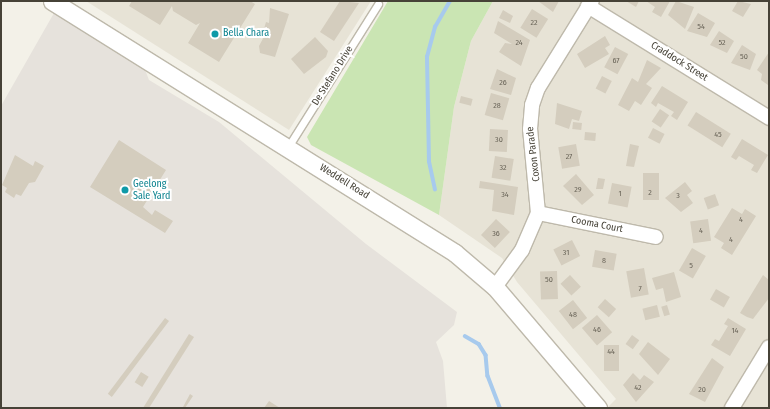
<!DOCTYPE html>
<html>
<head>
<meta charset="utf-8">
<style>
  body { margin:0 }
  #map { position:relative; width:770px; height:409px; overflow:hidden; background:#f3f1e8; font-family:"Fira Sans Condensed",sans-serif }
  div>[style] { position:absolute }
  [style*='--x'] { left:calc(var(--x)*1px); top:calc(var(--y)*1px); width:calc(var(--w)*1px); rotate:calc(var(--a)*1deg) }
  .residential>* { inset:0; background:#e7e3d6 }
  .industrial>* { inset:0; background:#e6e2dc }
  .green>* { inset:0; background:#cae5b3 }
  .stream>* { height:3.5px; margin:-1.75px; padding:0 1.75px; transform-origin:1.75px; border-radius:1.75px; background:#a7caed }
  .building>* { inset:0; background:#d4cdbe; transform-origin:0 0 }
  .roads { filter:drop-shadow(1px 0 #beb9ab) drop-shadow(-1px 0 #beb9ab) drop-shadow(0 1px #beb9ab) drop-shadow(0 -1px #beb9ab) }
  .service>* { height:7px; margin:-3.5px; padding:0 3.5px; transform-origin:3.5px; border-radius:3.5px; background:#fff }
  .minor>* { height:14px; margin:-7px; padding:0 7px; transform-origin:7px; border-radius:7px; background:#fff }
  .tertiary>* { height:17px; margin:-8.5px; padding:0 8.5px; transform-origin:8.5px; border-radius:8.5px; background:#fff }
  .dots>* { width:11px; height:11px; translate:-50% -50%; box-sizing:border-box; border:2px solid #fff; border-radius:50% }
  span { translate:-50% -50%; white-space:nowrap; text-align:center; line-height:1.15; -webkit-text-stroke:4px #fff; paint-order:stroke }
  .number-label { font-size:8px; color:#6a6559 }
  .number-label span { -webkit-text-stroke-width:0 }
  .culture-label { font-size:10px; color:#0d838f }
  .left { translate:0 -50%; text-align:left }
  .street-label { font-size:10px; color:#464237 }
  .frame { position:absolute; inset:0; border:2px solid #464237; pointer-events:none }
</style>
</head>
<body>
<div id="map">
  <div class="residential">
    <div style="clip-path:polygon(86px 1px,371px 1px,289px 130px)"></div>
    <div style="clip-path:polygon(493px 1px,769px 1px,769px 408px,607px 408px,616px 399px,517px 282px,502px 258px,439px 215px,454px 107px,471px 41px)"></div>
  </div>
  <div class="industrial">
    <div style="clip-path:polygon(54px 13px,144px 67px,149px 80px,219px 122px,366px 244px,457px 312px,454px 325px,436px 342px,443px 361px,447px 408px,1px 408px,1px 106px)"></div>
  </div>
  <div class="green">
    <div style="clip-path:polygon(388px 1px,493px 1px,471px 41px,454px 107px,439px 215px,311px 145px,307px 137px)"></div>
  </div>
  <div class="stream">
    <div style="--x:435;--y:190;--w:29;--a:-102"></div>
    <div style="--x:429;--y:162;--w:105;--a:-91.1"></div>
    <div style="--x:427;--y:57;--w:31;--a:-75"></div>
    <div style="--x:435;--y:27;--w:30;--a:-60"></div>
    <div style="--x:465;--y:336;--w:16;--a:30"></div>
    <div style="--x:479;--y:344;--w:13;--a:58"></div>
    <div style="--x:486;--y:355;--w:21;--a:85"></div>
    <div style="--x:488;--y:376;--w:34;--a:69"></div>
  </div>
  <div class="building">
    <div style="clip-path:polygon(132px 1px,250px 1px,255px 4px,219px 62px,188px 43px,200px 23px,196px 25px,173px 11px,172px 6px,160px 25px,129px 6px)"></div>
    <div style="clip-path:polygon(340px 1px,359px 3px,334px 41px,320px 32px)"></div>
    <div style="clip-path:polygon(538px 1px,559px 1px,553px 12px)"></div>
    <div style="clip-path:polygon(626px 1px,639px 1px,636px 7px)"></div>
    <div style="clip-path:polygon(646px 1px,670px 1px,661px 17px,652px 12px,655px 7px)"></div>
    <div style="clip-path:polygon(676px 1px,694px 7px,685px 29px,668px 15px)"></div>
    <div style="clip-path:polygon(738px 1px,751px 4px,743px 17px,732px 11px)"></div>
    <div style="clip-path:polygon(270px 8px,289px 14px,275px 57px,260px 53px,259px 46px,266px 33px,263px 32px,266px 22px,269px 23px)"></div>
    <div style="left:532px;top:9px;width:19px;height:22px;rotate:32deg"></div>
    <div style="clip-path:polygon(503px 10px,513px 16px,510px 23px,499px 18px)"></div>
    <div style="clip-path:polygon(698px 13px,715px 23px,707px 37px,687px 31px)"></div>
    <div style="clip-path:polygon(498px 21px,530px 40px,521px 66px,499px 52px,505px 43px,512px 44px,494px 33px)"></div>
    <div style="clip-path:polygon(719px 31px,734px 41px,727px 53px,710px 45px)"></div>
    <div style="clip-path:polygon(605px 36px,610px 45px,605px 48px,609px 54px,585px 68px,577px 54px)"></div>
    <div style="clip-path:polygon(315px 37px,328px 51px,326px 57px,304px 74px,291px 59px)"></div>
    <div style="clip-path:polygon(742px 45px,756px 54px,750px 70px,731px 63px)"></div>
    <div style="left:615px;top:47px;width:15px;height:23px;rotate:28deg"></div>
    <div style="clip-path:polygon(769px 52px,769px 84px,768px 85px,761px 80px,762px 74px,757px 70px)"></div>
    <div style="clip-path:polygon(647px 60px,661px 68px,646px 84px,652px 88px,641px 105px,635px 101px,629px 111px,618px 105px,632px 78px,638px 82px)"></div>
    <div style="clip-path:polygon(497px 69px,516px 78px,511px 95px,490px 89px)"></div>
    <div style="left:602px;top:76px;width:11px;height:14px;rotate:27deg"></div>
    <div style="clip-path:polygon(662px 86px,688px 102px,677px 120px,671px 116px,674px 112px,658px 103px,656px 107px,651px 103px)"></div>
    <div style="left:491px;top:93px;width:19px;height:23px;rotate:16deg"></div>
    <div style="left:461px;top:96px;width:12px;height:7px;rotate:14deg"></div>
    <div style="clip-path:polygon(557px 103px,582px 111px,579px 121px,572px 119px,569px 129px,555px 124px)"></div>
    <div style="left:660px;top:109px;width:11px;height:15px;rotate:34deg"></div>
    <div style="left:696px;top:112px;width:41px;height:16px;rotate:32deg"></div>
    <div style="left:573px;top:122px;width:9px;height:7px;rotate:6deg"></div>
    <div style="left:653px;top:128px;width:13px;height:11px;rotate:27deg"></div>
    <div style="left:490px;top:129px;width:18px;height:22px;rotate:3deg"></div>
    <div style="left:585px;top:132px;width:11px;height:8px;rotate:5deg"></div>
    <div style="clip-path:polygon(742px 139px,768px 155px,757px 173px,751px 170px,754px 165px,739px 156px,736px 160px,731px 157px)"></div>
    <div style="clip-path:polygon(119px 140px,166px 170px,143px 207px,152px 215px,155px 210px,173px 221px,165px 233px,90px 187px)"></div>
    <div style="left:576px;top:144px;width:22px;height:18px;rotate:80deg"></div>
    <div style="clip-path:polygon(630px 144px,639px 146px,634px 167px,626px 166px)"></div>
    <div style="clip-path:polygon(15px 155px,33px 166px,35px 161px,44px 166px,35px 182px,29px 183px,21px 196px,16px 194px,14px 198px,5px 192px,7px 188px,2px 185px)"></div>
    <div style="left:495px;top:156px;width:19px;height:22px;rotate:9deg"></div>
    <div style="left:643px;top:173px;width:16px;height:27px"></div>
    <div style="clip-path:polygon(576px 174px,594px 195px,582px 205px,563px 186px)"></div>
    <div style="clip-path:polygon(598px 178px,605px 179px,603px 189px,596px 189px)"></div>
    <div style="clip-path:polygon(480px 181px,518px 187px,514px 215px,492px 211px,494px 190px,479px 188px)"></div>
    <div style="clip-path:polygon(685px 182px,692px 191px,687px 195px,693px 203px,681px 212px,665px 198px)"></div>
    <div style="left:612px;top:183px;width:20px;height:21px;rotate:11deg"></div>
    <div style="left:715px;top:194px;width:12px;height:12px;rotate:70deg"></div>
    <div style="clip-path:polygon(732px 208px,742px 214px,745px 209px,756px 216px,732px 255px,721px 248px,724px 243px,714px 237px)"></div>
    <div style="left:496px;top:219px;width:19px;height:22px;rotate:43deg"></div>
    <div style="left:708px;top:219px;width:22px;height:18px;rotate:82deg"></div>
    <div style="left:572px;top:240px;width:18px;height:21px;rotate:63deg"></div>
    <div style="left:692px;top:248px;width:16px;height:26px;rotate:30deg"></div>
    <div style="left:595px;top:250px;width:22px;height:17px;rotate:10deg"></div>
    <div style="left:644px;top:268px;width:27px;height:18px;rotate:80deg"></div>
    <div style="left:557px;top:271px;width:28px;height:17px;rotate:88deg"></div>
    <div style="clip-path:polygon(674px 272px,681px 297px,666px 302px,663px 288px,656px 290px,652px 278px)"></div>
    <div style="left:570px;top:275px;width:16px;height:13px;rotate:47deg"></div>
    <div style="clip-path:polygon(763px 275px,769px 280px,769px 298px,753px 319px,747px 317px,740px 313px)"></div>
    <div style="left:716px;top:289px;width:16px;height:12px;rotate:30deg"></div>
    <div style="left:605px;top:299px;width:15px;height:11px;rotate:42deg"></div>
    <div style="left:573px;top:300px;width:23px;height:18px;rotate:52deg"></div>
    <div style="left:657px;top:305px;width:12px;height:15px;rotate:76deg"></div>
    <div style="left:667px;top:305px;width:10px;height:6px;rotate:73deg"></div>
    <div style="left:597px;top:315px;width:23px;height:20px;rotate:49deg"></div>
    <div style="left:165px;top:318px;width:5px;height:95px;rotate:37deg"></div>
    <div style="clip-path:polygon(728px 318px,746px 329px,730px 356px,711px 345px,715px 339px,719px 341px,728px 326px,724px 324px)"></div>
    <div style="clip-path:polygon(189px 334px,194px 337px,149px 408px,143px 408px)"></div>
    <div style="left:632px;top:335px;width:9px;height:11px;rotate:36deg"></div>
    <div style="clip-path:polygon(648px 342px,670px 359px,658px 375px,639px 354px)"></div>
    <div style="left:604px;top:345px;width:15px;height:26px"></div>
    <div style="clip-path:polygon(712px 358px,724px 367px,705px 402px,689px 394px)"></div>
    <div style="left:141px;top:372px;width:9px;height:12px;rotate:32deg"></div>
    <div style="clip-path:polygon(633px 373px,640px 380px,644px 375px,654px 382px,636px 402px,623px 385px)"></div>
    <div style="clip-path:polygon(190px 394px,193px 396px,185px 408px,183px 407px)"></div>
    <div style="clip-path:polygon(269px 401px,280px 408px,264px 408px)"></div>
  </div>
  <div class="roads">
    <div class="service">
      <div style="--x:288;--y:147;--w:169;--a:-57.8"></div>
    </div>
    <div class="minor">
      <div style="--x:588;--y:6;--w:213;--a:31.7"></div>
      <div style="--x:538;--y:213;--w:120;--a:11.5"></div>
      <div style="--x:495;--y:287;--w:46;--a:-53.9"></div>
      <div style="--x:522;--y:250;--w:40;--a:-66.6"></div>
      <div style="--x:538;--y:213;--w:84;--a:-95.4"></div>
      <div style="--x:530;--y:129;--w:24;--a:-85"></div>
      <div style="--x:532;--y:105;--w:18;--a:-71"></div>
      <div style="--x:538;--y:88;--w:102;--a:-58.2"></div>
      <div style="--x:732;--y:408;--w:71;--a:-58.8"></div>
    </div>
    <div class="tertiary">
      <div style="--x:52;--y:1;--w:475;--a:32"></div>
      <div style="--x:455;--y:253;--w:52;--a:40.4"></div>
      <div style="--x:495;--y:287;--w:159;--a:49.6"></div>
    </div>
  </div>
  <div class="dots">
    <div style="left:215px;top:34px;background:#0f9aa8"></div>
    <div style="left:125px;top:190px;background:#0f9aa8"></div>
  </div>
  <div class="number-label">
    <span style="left:534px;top:23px">22</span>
    <span style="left:701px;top:27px">54</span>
    <span style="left:519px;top:43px">24</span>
    <span style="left:722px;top:43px">52</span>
    <span style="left:744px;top:57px">50</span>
    <span style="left:616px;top:61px">67</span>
    <span style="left:503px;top:83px">26</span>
    <span style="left:497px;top:106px">28</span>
    <span style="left:718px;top:135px">45</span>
    <span style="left:499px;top:140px">30</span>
    <span style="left:569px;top:157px">27</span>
    <span style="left:503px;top:168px">32</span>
    <span style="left:578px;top:190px">29</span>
    <span style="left:650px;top:193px">2</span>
    <span style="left:620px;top:194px">1</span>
    <span style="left:505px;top:195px">34</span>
    <span style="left:678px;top:196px">3</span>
    <span style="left:741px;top:220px">4</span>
    <span style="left:701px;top:231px">4</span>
    <span style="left:496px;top:234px">36</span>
    <span style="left:731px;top:240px">4</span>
    <span style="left:566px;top:253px">31</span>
    <span style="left:604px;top:261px">8</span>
    <span style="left:691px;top:266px">5</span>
    <span style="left:549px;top:280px">50</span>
    <span style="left:640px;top:289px">7</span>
    <span style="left:573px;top:315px">48</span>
    <span style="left:597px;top:330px">46</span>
    <span style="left:735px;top:331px">14</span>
    <span style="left:611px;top:352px">44</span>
    <span style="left:638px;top:388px">42</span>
    <span style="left:702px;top:390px">20</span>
  </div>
  <div class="culture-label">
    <span class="left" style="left:223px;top:34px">Bella Chara</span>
    <span class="left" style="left:133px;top:190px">Geelong<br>Sale Yard</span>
  </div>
  <div class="street-label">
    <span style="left:679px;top:62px;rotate:32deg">Craddock Street</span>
    <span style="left:333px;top:76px;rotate:-58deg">De Stefano Drive</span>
    <span style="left:534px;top:154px;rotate:-97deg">Coxon Parade</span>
    <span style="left:344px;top:182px;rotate:32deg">Weddell Road</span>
    <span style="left:597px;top:225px;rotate:11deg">Cooma Court</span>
  </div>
  <div class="frame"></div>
</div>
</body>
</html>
